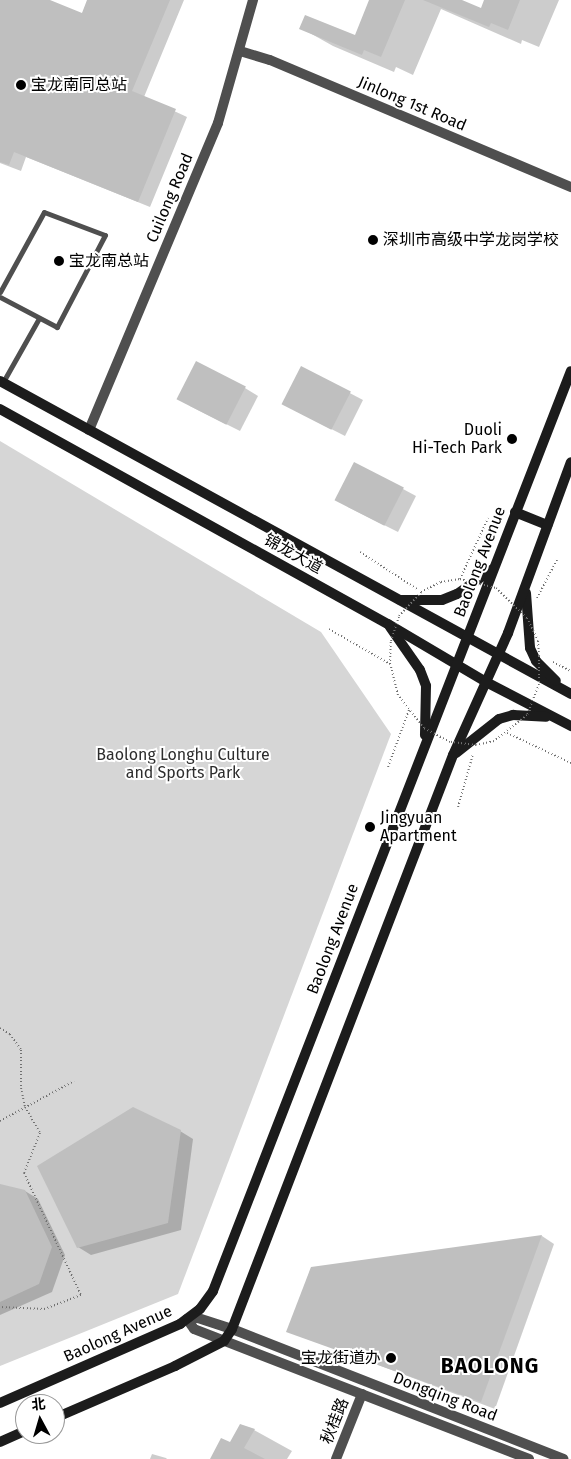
<!DOCTYPE html>
<html>
<head>
<meta charset="utf-8">
<style>
  body { margin:0 }
  #map { position:relative; width:571px; height:1459px; overflow:hidden; background:#fff; font-family:"Fira Sans","Noto Sans SC",sans-serif }
  div>[style] { position:absolute }
  [style*='--x'] { left:calc(var(--x)*1px); top:calc(var(--y)*1px); width:calc(var(--w)*1px); rotate:calc(var(--a)*1deg) }
  .green>* { inset:0; background:#d6d6d6 }
  .shadow>* { inset:0; background:#0003 }
  .building>* { inset:0; background:#bfbfbf; transform-origin:0 0 }
  .path>* { height:2px; margin-top:-1px; transform-origin:0; background:repeating-linear-gradient(90deg,#717171 0 1px,transparent 0 3.5px) }
  .service>* { height:5px; margin:-2.5px; padding:0 2.5px; transform-origin:2.5px; border-radius:2.5px; background:#4f4f4f }
  .minor>* { height:10px; margin:-5px; padding:0 5px; transform-origin:5px; border-radius:5px; background:#4f4f4f }
  .tertiary>* { height:10px; margin:-5px; padding:0 5px; transform-origin:5px; border-radius:5px; background:#4f4f4f }
  .secondary>* { height:10px; margin:-5px; padding:0 5px; transform-origin:5px; border-radius:5px; background:#1c1c1c }
  .path-bridge>* { height:2px; margin-top:-1px; transform-origin:0; background:repeating-linear-gradient(90deg,#717171 0 1px,transparent 0 3.5px) }
  .dots>* { width:14px; height:14px; translate:-50% -50%; box-sizing:border-box; border:2px solid #fff; border-radius:50% }
  span { translate:-50% -50%; white-space:nowrap; text-align:center; line-height:1.15; -webkit-text-stroke:4px #fff; paint-order:stroke }
  .poi-label { font-size:16px; color:#000 }
  .left { translate:0 -50%; text-align:left }
  .right { translate:-100% -50%; text-align:right }
  .street-label { font-size:16px; color:#000 }
  .park-label { font-size:16px; color:#2d2d2d }
  .district-label { font-size:21px; color:#000; font-weight:700; letter-spacing:1px }
  .north { position:absolute; left:15px; top:1394px; width:50px; height:50px; box-sizing:border-box; background:#fff; border:1px solid #999; border-radius:50%; rotate:354deg; font-size:14px; font-weight:700; line-height:20px; text-align:center; color:#000 }
  .north::after { content:''; display:block; margin:auto; width:18px; height:22px; background:#000; clip-path:polygon(50% 0,100% 100%,50% 72%,0 100%) }
</style>
</head>
<body>
<div id="map">
  <div class="green">
    <div style="clip-path:polygon(0 441px,321px 632px,391px 734px,178px 1294px,0 1366px)"></div>
  </div>
  <div class="shadow">
    <div style="clip-path:polygon(0 0,47px 0,82px 14px,88px 0,184px 0,144px 97px,187px 117px,150px 207px,26px 157px,21px 171px,0 163px)"></div>
    <div style="clip-path:polygon(371px 0,459px 0,482px 9px,486px 0,559px 0,539px 47px,522px 40px,521px 44px,441px 9px,413px 75px,396px 67px,394px 72px,333px 46px,301px 28px,355px 37px)"></div>
    <div style="clip-path:polygon(302px 368px,363px 400px,345px 436px,296px 411px)"></div>
    <div style="clip-path:polygon(245px 388px,258px 396px,240px 431px,190px 406px)"></div>
    <div style="clip-path:polygon(403px 489px,416px 496px,398px 532px,348px 507px)"></div>
    <div style="clip-path:polygon(180px 1131px,193px 1139px,181px 1230px,91px 1255px,78px 1247px)"></div>
    <div style="clip-path:polygon(0 1185px,25px 1191px,38px 1199px,65px 1255px,52px 1292px,0 1315px)"></div>
    <div style="clip-path:polygon(542px 1236px,554px 1244px,495px 1409px,288px 1331px,311px 1268px)"></div>
    <div style="clip-path:polygon(254px 1430px,292px 1451px,287px 1459px,211px 1459px)"></div>
    <div style="clip-path:polygon(152px 1454px,166px 1458px,167px 1459px,150px 1459px)"></div>
  </div>
  <div class="building">
    <div style="clip-path:polygon(0 0,50px 0,82px 13px,87px 0,170px 0,132px 91px,176px 109px,138px 202px,14px 152px,9px 165px,0 162px)"></div>
    <div style="clip-path:polygon(369px 0,405px 0,381px 57px,364px 50px,362px 55px,299px 29px,305px 15px,355px 35px)"></div>
    <div style="clip-path:polygon(423px 0,462px 0,481px 8px,484px 0,520px 0,508px 30px,491px 23px,489px 27px)"></div>
    <div style="left:196px;top:361px;width:56px;height:43px;rotate:27deg"></div>
    <div style="left:301px;top:366px;width:56px;height:43px;rotate:27deg"></div>
    <div style="left:354px;top:462px;width:56px;height:43px;rotate:27deg"></div>
    <div style="clip-path:polygon(133px 1107px,181px 1130px,168px 1223px,77px 1248px,37px 1166px)"></div>
    <div style="clip-path:polygon(0 1184px,25px 1190px,52px 1247px,39px 1284px,0 1302px)"></div>
    <div style="clip-path:polygon(542px 1235px,481px 1402px,286px 1332px,311px 1267px)"></div>
    <div style="clip-path:polygon(240px 1424px,255px 1429px,244px 1448px,265px 1459px,210px 1459px,221px 1438px,230px 1442px)"></div>
  </div>
  <div class="path">
    <div style="--x:360;--y:552;--w:68;--a:33"></div>
    <div style="--x:460;--y:579;--w:67;--a:-65.3"></div>
    <div style="--x:537;--y:598;--w:45;--a:-62.3"></div>
    <div style="--x:329;--y:629;--w:70;--a:29.8"></div>
    <div style="--x:553;--y:662;--w:20;--a:27"></div>
    <div style="--x:507;--y:733;--w:71;--a:25.1"></div>
    <div style="--x:388;--y:767;--w:61;--a:-69.8"></div>
    <div style="--x:458;--y:807;--w:55;--a:-74.2"></div>
    <div style="--x:0;--y:1028;--w:12;--a:31"></div>
    <div style="--x:10;--y:1034;--w:19;--a:55"></div>
    <div style="--x:21;--y:1050;--w:38;--a:90"></div>
    <div style="--x:21;--y:1088;--w:19;--a:78"></div>
    <div style="--x:25;--y:1107;--w:30;--a:60"></div>
    <div style="--x:40;--y:1133;--w:43;--a:111.8"></div>
    <div style="--x:24;--y:1173;--w:135;--a:65"></div>
    <div style="--x:81;--y:1295;--w:39;--a:159"></div>
    <div style="--x:45;--y:1309;--w:45;--a:-177.5"></div>
    <div style="--x:0;--y:1121;--w:84;--a:-28.4"></div>
  </div>
  <div class="service">
    <div style="--x:0;--y:292;--w:91;--a:-61.2"></div>
    <div style="--x:44;--y:212;--w:65;--a:20.7"></div>
    <div style="--x:105;--y:235;--w:104;--a:117.6"></div>
    <div style="--x:57;--y:327;--w:64;--a:-152.2"></div>
    <div style="--x:3;--y:382;--w:73;--a:-60.6"></div>
  </div>
  <div class="minor">
    <div style="--x:336;--y:1459;--w:70;--a:-68.2"></div>
  </div>
  <div class="tertiary">
    <div style="--x:240;--y:51;--w:31;--a:17"></div>
    <div style="--x:270;--y:60;--w:327;--a:22.9"></div>
    <div style="--x:89;--y:430;--w:333;--a:-67.2"></div>
    <div style="--x:218;--y:123;--w:128;--a:-74.1"></div>
    <div style="--x:529;--y:1459;--w:359;--a:-158.8"></div>
    <div style="--x:194;--y:1329;--w:12;--a:-125"></div>
    <div style="--x:187;--y:1319;--w:11;--a:-5"></div>
    <div style="--x:198;--y:1318;--w:36;--a:18"></div>
    <div style="--x:232;--y:1329;--w:356;--a:21.4"></div>
  </div>
  <div class="secondary">
    <div style="--x:0;--y:381;--w:651;--a:28.73"></div>
    <div style="--x:0;--y:409;--w:444;--a:29"></div>
    <div style="--x:388;--y:624;--w:114;--a:30.6"></div>
    <div style="--x:486;--y:682;--w:96;--a:27.4"></div>
    <div style="--x:515;--y:512;--w:35;--a:22"></div>
    <div style="--x:526;--y:593;--w:55;--a:85.8"></div>
    <div style="--x:530;--y:648;--w:14;--a:65"></div>
    <div style="--x:536;--y:661;--w:28;--a:45"></div>
    <div style="--x:400;--y:600;--w:42;--a:0"></div>
    <div style="--x:442;--y:600;--w:16;--a:-22"></div>
    <div style="--x:457;--y:594;--w:44;--a:-34.8"></div>
    <div style="--x:390;--y:627;--w:52;--a:55.1"></div>
    <div style="--x:420;--y:670;--w:17;--a:69"></div>
    <div style="--x:426;--y:686;--w:49;--a:91.2"></div>
    <div style="--x:456;--y:753;--w:55;--a:-38.3"></div>
    <div style="--x:499;--y:719;--w:15;--a:-16"></div>
    <div style="--x:513;--y:715;--w:33;--a:3"></div>
    <div style="--x:0;--y:1403;--w:197;--a:-23.7"></div>
    <div style="--x:180;--y:1324;--w:25;--a:-37"></div>
    <div style="--x:200;--y:1309;--w:22;--a:-54"></div>
    <div style="--x:213;--y:1291;--w:987;--a:-68.74"></div>
    <div style="--x:55;--y:1418;--w:131;--a:-23.4"></div>
    <div style="--x:175;--y:1366;--w:55;--a:-27"></div>
    <div style="--x:224;--y:1341;--w:14;--a:-56"></div>
    <div style="--x:232;--y:1329;--w:615;--a:-68.94"></div>
    <div style="--x:453;--y:755;--w:134;--a:-65.7"></div>
    <div style="--x:508;--y:633;--w:182;--a:-69.8"></div>
    <div style="--x:0;--y:1442;--w:27;--a:-24"></div>
  </div>
  <div class="path-bridge">
    <div style="--x:460;--y:579;--w:37;--a:14"></div>
    <div style="--x:496;--y:588;--w:43;--a:44.1"></div>
    <div style="--x:527;--y:618;--w:25;--a:64"></div>
    <div style="--x:538;--y:641;--w:15;--a:86"></div>
    <div style="--x:539;--y:656;--w:28;--a:90"></div>
    <div style="--x:539;--y:684;--w:33;--a:111"></div>
    <div style="--x:527;--y:715;--w:42;--a:141.8"></div>
    <div style="--x:494;--y:741;--w:18;--a:167"></div>
    <div style="--x:476;--y:745;--w:26;--a:-173"></div>
    <div style="--x:450;--y:742;--w:30;--a:-152"></div>
    <div style="--x:424;--y:728;--w:42;--a:-128.2"></div>
    <div style="--x:398;--y:695;--w:32;--a:-104"></div>
    <div style="--x:390;--y:664;--w:23;--a:-88"></div>
    <div style="--x:391;--y:641;--w:26;--a:-72"></div>
    <div style="--x:399;--y:616;--w:33;--a:-47"></div>
    <div style="--x:421;--y:592;--w:22;--a:-27"></div>
    <div style="--x:441;--y:582;--w:19;--a:-9"></div>
  </div>
  <div class="dots">
    <div style="left:21px;top:85px;background:#000"></div>
    <div style="left:373px;top:240px;background:#000"></div>
    <div style="left:59px;top:261px;background:#000"></div>
    <div style="left:512px;top:439px;background:#000"></div>
    <div style="left:370px;top:827px;background:#000"></div>
    <div style="left:391px;top:1358px;background:#000"></div>
  </div>
  <div class="poi-label">
    <span class="left" style="left:31px;top:85px">宝龙南同总站</span>
    <span class="left" style="left:383px;top:240px">深圳市高级中学龙岗学校</span>
    <span class="left" style="left:69px;top:261px">宝龙南总站</span>
    <span class="right" style="left:502px;top:439px">Duoli<br>Hi-Tech Park</span>
    <span class="left" style="left:380px;top:827px">Jingyuan<br>Apartment</span>
    <span class="right" style="left:381px;top:1358px">宝龙街道办</span>
  </div>
  <div class="street-label">
    <span style="left:412px;top:104px;rotate:23deg">Jinlong 1st Road</span>
    <span style="left:170px;top:198px;rotate:-67deg">Cuilong Road</span>
    <span style="left:293px;top:554px;rotate:29deg">锦龙大道</span>
    <span style="left:480px;top:562px;rotate:-69deg">Baolong Avenue</span>
    <span style="left:333px;top:939px;rotate:-69deg">Baolong Avenue</span>
    <span style="left:118px;top:1334px;rotate:-24deg">Baolong Avenue</span>
    <span style="left:445px;top:1397px;rotate:21deg">Dongqing Road</span>
    <span style="left:335px;top:1421px;rotate:-68deg">秋桂路</span>
  </div>
  <div class="park-label">
    <span style="left:183px;top:764px">Baolong Longhu Culture<br>and Sports Park</span>
  </div>
  <div class="district-label">
    <span style="left:490px;top:1366px">BAOLONG</span>
  </div>
  <div class="north">北</div>
</div>
</body>
</html>
